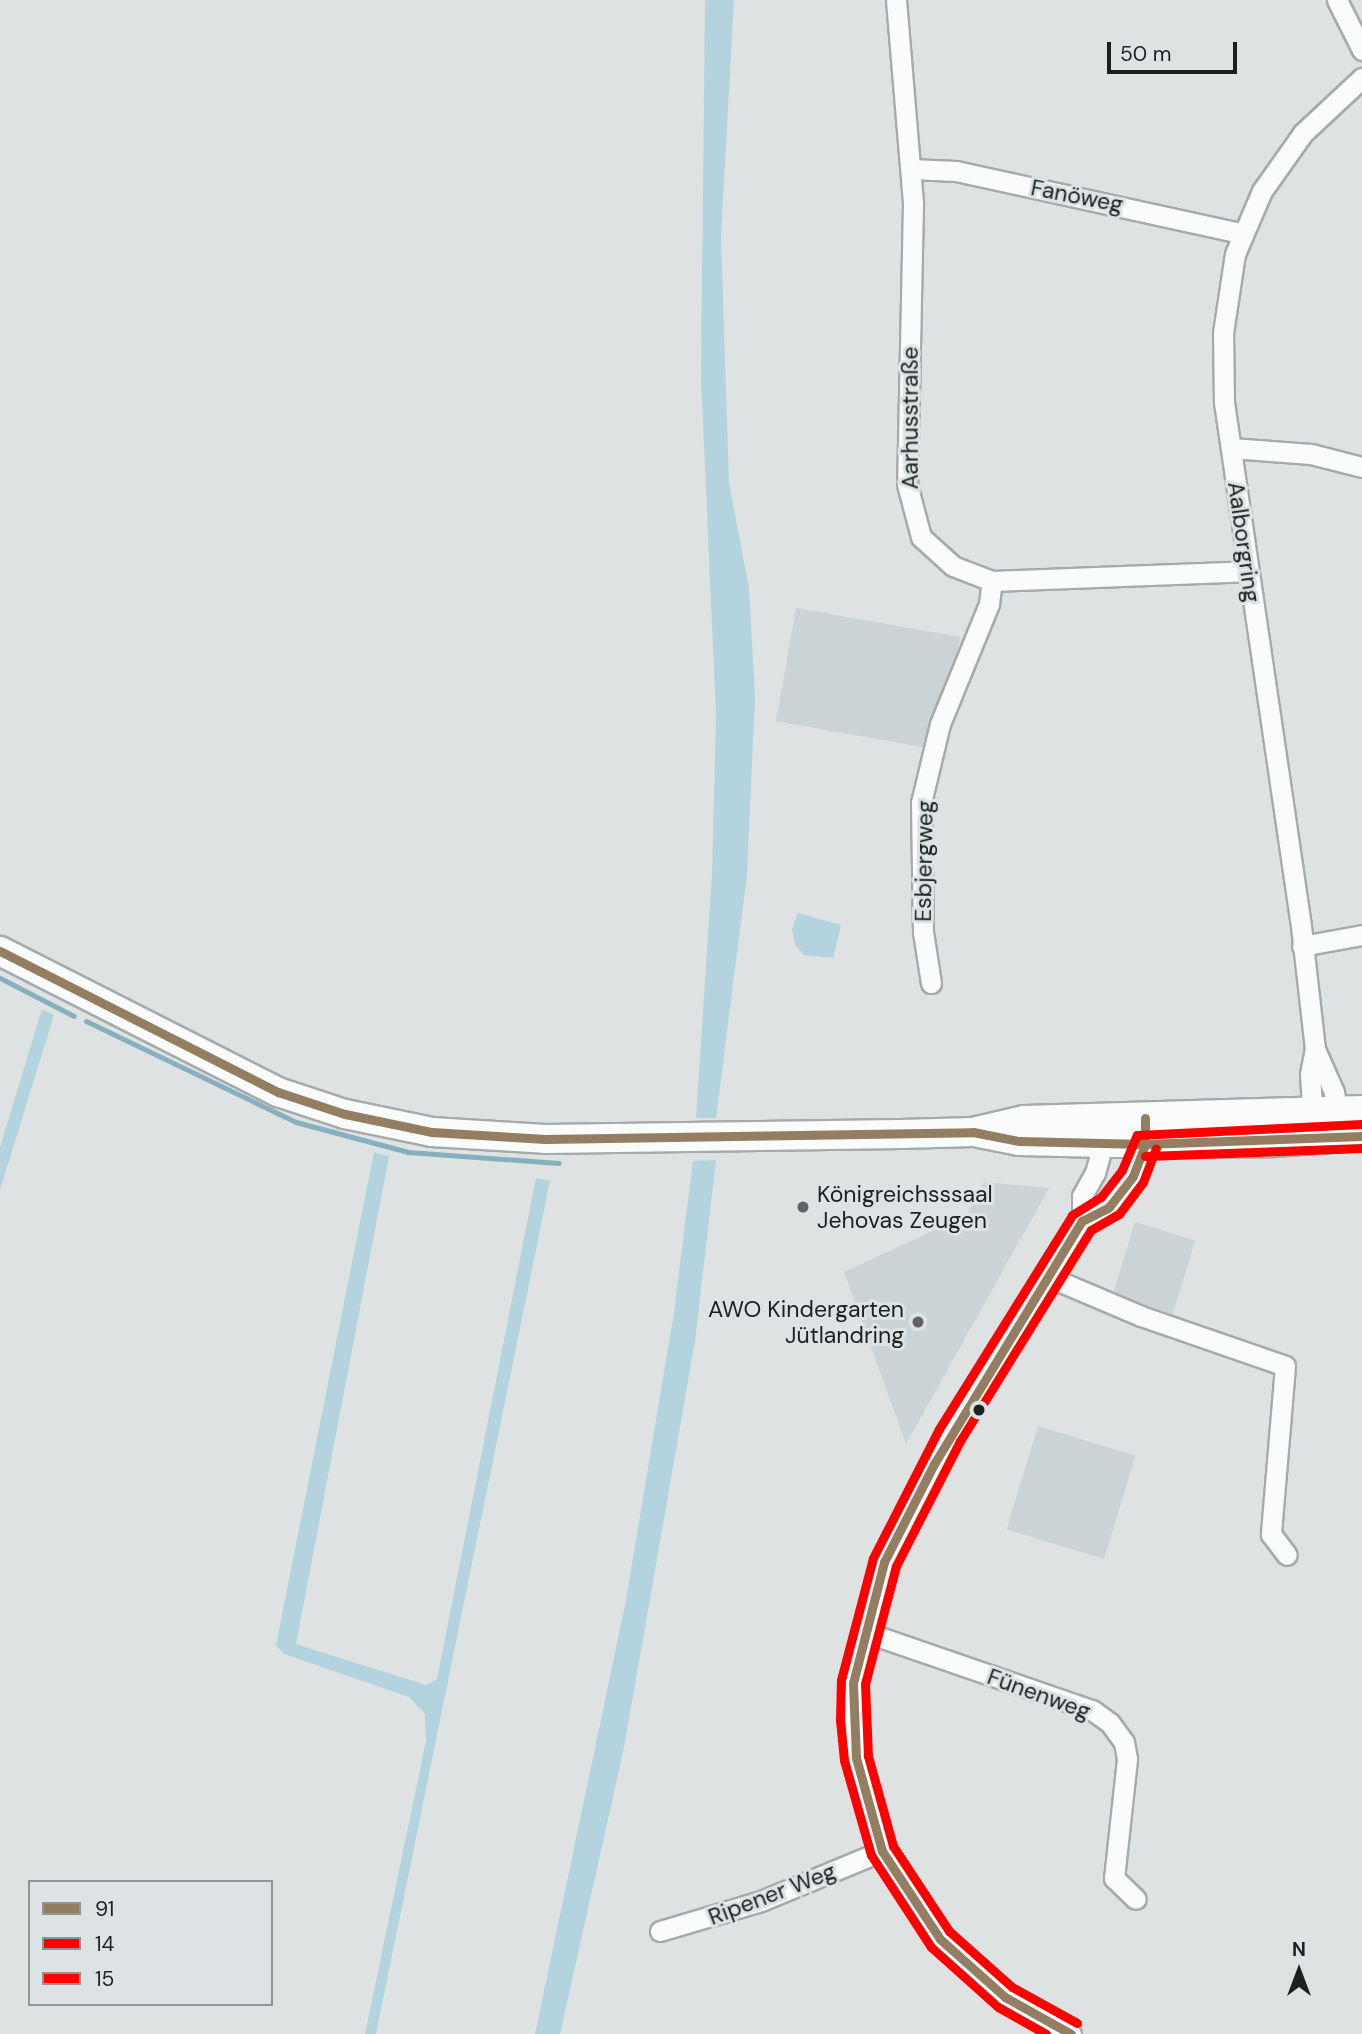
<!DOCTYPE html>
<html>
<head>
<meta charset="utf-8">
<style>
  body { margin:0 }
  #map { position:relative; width:1362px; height:2034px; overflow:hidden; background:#dee2e3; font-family:"DM Sans",sans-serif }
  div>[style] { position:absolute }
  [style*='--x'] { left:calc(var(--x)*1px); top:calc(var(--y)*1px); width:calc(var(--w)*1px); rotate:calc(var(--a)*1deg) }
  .built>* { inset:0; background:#cad3d5; transform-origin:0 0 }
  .green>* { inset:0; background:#b3d4de }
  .stream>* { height:5px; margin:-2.5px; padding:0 2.5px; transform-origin:2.5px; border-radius:2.5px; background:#86b0be }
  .roads { filter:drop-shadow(2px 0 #a7aaab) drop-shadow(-2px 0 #a7aaab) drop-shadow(0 2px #a7aaab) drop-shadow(0 -2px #a7aaab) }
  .street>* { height:19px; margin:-9.5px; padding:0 9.5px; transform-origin:9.5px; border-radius:9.5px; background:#fafbfb }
  .secondary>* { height:28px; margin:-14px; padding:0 14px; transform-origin:14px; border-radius:14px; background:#fafbfb }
  .bus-1>* { height:9px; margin:-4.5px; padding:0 4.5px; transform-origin:4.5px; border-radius:4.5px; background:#947e62 }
  .bus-2>* { height:9px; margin:-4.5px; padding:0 4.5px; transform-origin:4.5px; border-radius:4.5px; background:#f00 }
  .bus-3>* { height:9px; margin:-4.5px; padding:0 4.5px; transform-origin:4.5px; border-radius:4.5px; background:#f00 }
  .dots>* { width:19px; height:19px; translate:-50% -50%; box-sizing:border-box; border:4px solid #dde3e4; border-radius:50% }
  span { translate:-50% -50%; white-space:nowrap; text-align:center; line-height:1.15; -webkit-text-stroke:6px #dde3e4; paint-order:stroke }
  .street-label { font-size:23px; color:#1d1f20 }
  .poi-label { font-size:23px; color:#1d1f20 }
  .left { translate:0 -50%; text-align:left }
  .right { translate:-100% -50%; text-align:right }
  .legend { position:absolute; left:28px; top:1880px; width:245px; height:126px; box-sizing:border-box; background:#dde3e4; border:2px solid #909596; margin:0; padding:9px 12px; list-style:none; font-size:21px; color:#1d1f20 }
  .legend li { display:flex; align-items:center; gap:14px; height:35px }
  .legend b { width:35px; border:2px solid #909596 }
  .north { position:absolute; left:1264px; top:1936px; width:70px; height:70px; -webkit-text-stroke:5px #dde3e4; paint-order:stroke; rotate:0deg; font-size:19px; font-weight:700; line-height:28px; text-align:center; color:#1d1f20 }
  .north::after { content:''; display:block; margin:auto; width:24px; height:32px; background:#1d1f20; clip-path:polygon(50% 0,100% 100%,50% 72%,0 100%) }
  .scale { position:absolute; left:1107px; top:42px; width:130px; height:32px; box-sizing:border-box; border:4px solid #1d1f20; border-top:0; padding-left:9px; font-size:21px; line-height:24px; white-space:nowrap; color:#1d1f20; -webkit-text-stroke:5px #dde3e4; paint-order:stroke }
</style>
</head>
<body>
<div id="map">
  <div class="built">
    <div style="left:796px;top:608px;width:167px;height:115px;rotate:10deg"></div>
    <div style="clip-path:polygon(984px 1182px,1049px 1188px,906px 1444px,844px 1272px,967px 1215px)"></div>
    <div style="left:1135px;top:1222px;width:63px;height:77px;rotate:17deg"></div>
    <div style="left:1038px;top:1426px;width:102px;height:108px;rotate:17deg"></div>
  </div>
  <div class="green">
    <div style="clip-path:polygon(705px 0,734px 0,721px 236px,729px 482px,749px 589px,755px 696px,747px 875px,716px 1118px,696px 1118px,712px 874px,716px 716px,701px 377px)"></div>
    <div style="clip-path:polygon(798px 913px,841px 925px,833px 958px,804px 955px,795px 945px,792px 929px)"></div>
    <div style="clip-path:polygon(42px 1009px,54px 1015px,0 1190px,0 1147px)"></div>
    <div style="clip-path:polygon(374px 1152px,389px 1156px,296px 1644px,426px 1685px,437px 1679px,536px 1178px,550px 1181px,376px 2034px,365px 2034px,426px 1741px,425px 1714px,409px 1697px,284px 1654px,276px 1645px)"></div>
    <div style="clip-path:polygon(716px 1160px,695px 1341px,624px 1748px,560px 2034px,535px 2034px,625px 1605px,673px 1319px,693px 1161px)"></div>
  </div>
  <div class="stream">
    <div style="--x:0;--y:978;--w:83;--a:27.2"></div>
    <div style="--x:86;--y:1021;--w:233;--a:25.7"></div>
    <div style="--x:296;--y:1122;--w:116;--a:15"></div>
    <div style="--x:408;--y:1152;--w:151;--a:4.2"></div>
  </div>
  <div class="roads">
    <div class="street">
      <div style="--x:896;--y:0;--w:205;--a:85.2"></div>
      <div style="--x:913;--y:204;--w:280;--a:91.2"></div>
      <div style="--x:907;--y:484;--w:55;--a:75.2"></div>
      <div style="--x:921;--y:537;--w:43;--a:42.2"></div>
      <div style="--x:953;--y:566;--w:42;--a:21"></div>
      <div style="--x:992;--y:581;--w:255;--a:-2.2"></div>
      <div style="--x:1337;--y:0;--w:56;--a:63.4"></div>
      <div style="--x:911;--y:169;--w:45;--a:2.5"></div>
      <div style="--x:956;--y:171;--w:292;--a:12.3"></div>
      <div style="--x:1231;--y:448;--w:80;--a:4.3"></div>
      <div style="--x:1311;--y:454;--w:53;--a:14.3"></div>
      <div style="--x:1302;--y:946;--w:61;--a:-10.4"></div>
      <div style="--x:931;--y:983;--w:52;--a:-98.9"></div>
      <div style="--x:923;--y:932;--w:129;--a:-90.9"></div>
      <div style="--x:921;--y:803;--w:81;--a:-76.5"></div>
      <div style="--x:940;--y:724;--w:130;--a:-67.8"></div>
      <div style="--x:989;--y:604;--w:23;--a:-83"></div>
      <div style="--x:1315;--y:1049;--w:47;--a:66.2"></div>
      <div style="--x:1334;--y:1092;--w:28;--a:80"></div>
      <div style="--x:1313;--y:1123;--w:49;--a:-93.5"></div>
      <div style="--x:1310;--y:1074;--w:25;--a:-79"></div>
      <div style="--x:1315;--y:1049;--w:124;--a:-96.5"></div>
      <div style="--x:1301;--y:926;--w:530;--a:-98.36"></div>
      <div style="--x:1224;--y:402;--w:69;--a:-90.8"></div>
      <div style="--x:1223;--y:333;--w:80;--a:-81.4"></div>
      <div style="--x:1235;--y:254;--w:69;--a:-66.8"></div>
      <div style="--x:1262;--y:191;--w:71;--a:-54.7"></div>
      <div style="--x:1303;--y:133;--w:81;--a:-43"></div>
      <div style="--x:1082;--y:1221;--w:30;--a:-27"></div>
      <div style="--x:1109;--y:1207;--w:39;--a:-52"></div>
      <div style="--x:1133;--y:1176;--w:45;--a:-74.4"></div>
      <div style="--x:1049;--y:1277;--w:100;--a:23"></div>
      <div style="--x:1141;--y:1316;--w:152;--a:19.1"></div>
      <div style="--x:1285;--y:1366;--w:169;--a:94.8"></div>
      <div style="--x:1271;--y:1534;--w:26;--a:53"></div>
      <div style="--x:865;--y:1632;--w:240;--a:19"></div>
      <div style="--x:1092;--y:1710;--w:22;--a:36"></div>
      <div style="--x:1110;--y:1723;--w:24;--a:54"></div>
      <div style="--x:1124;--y:1742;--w:17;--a:80"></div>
      <div style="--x:1127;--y:1759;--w:120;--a:96.2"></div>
      <div style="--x:1114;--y:1878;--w:30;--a:44"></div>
      <div style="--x:660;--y:1931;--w:105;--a:-16.5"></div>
      <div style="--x:761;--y:1901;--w:131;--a:-22.5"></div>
      <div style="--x:1071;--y:2034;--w:76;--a:-150.7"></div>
      <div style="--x:1005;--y:1997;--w:87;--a:-138.3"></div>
      <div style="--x:940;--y:1939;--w:105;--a:-123.4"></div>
      <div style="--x:882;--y:1851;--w:97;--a:-105.6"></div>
      <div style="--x:856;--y:1758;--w:75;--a:-92.3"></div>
      <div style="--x:853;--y:1683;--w:125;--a:-75.6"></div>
      <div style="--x:884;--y:1562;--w:143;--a:-62.9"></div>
      <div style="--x:949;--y:1435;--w:252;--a:-58.1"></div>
      <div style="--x:1082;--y:1221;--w:25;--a:-90"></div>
      <div style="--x:1082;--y:1196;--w:26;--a:-61"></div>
      <div style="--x:1095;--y:1173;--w:41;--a:-74.6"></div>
    </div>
    <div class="secondary">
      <div style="--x:0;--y:951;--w:312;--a:26.9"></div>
      <div style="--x:278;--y:1092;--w:71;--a:18.2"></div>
      <div style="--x:345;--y:1114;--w:89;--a:11.7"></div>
      <div style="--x:432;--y:1132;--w:113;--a:3.5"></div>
      <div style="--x:545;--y:1139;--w:356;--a:-0.8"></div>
      <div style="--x:901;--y:1134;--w:72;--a:-1.6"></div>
      <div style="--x:973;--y:1132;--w:52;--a:-13.2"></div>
      <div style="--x:1024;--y:1120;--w:338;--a:-1.7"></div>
      <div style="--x:979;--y:1133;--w:41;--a:11.3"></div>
      <div style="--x:1019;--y:1141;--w:87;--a:1.3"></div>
      <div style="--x:1106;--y:1143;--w:167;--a:-0.3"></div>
      <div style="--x:1273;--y:1142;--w:89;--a:-3.9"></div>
    </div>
  </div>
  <div class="bus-1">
    <div style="--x:0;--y:951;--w:312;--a:26.9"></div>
    <div style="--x:278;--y:1092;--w:71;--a:18.2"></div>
    <div style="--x:345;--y:1114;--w:89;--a:11.7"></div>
    <div style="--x:432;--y:1132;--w:113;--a:3.5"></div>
    <div style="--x:545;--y:1139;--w:428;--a:-0.9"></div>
    <div style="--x:973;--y:1132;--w:47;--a:11.1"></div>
    <div style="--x:1019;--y:1141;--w:126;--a:1.4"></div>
    <div style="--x:1145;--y:1144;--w:217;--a:-2.1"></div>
    <div style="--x:1071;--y:2034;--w:76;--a:-150.7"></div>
    <div style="--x:1005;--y:1997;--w:87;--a:-138.3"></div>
    <div style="--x:940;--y:1939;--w:105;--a:-123.4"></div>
    <div style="--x:882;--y:1851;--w:97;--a:-105.6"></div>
    <div style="--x:856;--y:1758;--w:75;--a:-92.3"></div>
    <div style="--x:853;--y:1683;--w:125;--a:-75.6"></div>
    <div style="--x:884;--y:1562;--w:110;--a:-63"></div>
    <div style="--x:934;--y:1464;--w:285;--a:-58.7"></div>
    <div style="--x:1082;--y:1221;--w:30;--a:-27"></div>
    <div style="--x:1109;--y:1207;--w:39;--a:-52"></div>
    <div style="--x:1133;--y:1176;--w:34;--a:-69"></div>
    <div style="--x:1145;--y:1144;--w:26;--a:-90"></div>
  </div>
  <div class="bus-2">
    <div style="--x:1145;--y:1156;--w:217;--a:-2.1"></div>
    <div style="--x:1077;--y:2023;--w:74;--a:-151"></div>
    <div style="--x:1012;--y:1987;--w:84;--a:-138.4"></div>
    <div style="--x:949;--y:1931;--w:102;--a:-123.4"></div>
    <div style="--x:893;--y:1846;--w:93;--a:-105.5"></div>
    <div style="--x:868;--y:1756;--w:72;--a:-92.4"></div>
    <div style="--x:865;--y:1684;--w:122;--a:-75.3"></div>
    <div style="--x:896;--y:1566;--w:140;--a:-62.9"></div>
    <div style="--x:960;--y:1441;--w:248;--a:-58.2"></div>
    <div style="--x:1091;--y:1230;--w:32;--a:-30"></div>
    <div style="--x:1119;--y:1214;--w:40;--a:-53"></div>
    <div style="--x:1143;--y:1182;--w:36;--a:-69"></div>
  </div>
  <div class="bus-3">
    <div style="--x:1046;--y:2034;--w:55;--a:-150.6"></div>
    <div style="--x:998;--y:2007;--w:90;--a:-138.2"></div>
    <div style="--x:931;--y:1947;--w:110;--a:-123.1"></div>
    <div style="--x:871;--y:1855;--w:99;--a:-105.9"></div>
    <div style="--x:844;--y:1760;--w:40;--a:-95.7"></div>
    <div style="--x:840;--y:1720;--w:40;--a:-88.6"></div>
    <div style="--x:841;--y:1680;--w:126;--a:-75.3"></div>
    <div style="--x:873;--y:1558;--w:145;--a:-62.9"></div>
    <div style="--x:939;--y:1429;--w:252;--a:-58.1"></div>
    <div style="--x:1072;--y:1215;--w:34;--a:-32"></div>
    <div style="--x:1101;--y:1197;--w:34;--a:-52"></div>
    <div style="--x:1122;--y:1170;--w:38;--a:-67"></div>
    <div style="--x:1137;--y:1135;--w:225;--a:-2.8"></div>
  </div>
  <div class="dots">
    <div style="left:803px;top:1207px;background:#616364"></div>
    <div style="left:918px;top:1322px;background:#616364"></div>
    <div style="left:979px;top:1410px;background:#1d1f20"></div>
  </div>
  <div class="street-label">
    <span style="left:1077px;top:196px;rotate:11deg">Fanöweg</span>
    <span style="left:910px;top:418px;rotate:-90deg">Aarhusstraße</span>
    <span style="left:1244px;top:542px;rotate:82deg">Aalborgring</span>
    <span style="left:924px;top:861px;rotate:-89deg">Esbjergweg</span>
    <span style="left:1039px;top:1694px;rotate:20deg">Fünenweg</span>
    <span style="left:772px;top:1894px;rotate:-21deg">Ripener Weg</span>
  </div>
  <div class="poi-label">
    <span class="left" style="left:817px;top:1207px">Königreichsssaal<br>Jehovas Zeugen</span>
    <span class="right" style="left:904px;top:1322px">AWO Kindergarten<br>Jütlandring</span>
  </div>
  <ul class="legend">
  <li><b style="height:9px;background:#947e62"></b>91</li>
  <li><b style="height:9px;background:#f00"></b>14</li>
  <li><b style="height:9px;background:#f00"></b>15</li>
  </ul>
  <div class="north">N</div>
  <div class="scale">50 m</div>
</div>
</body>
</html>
